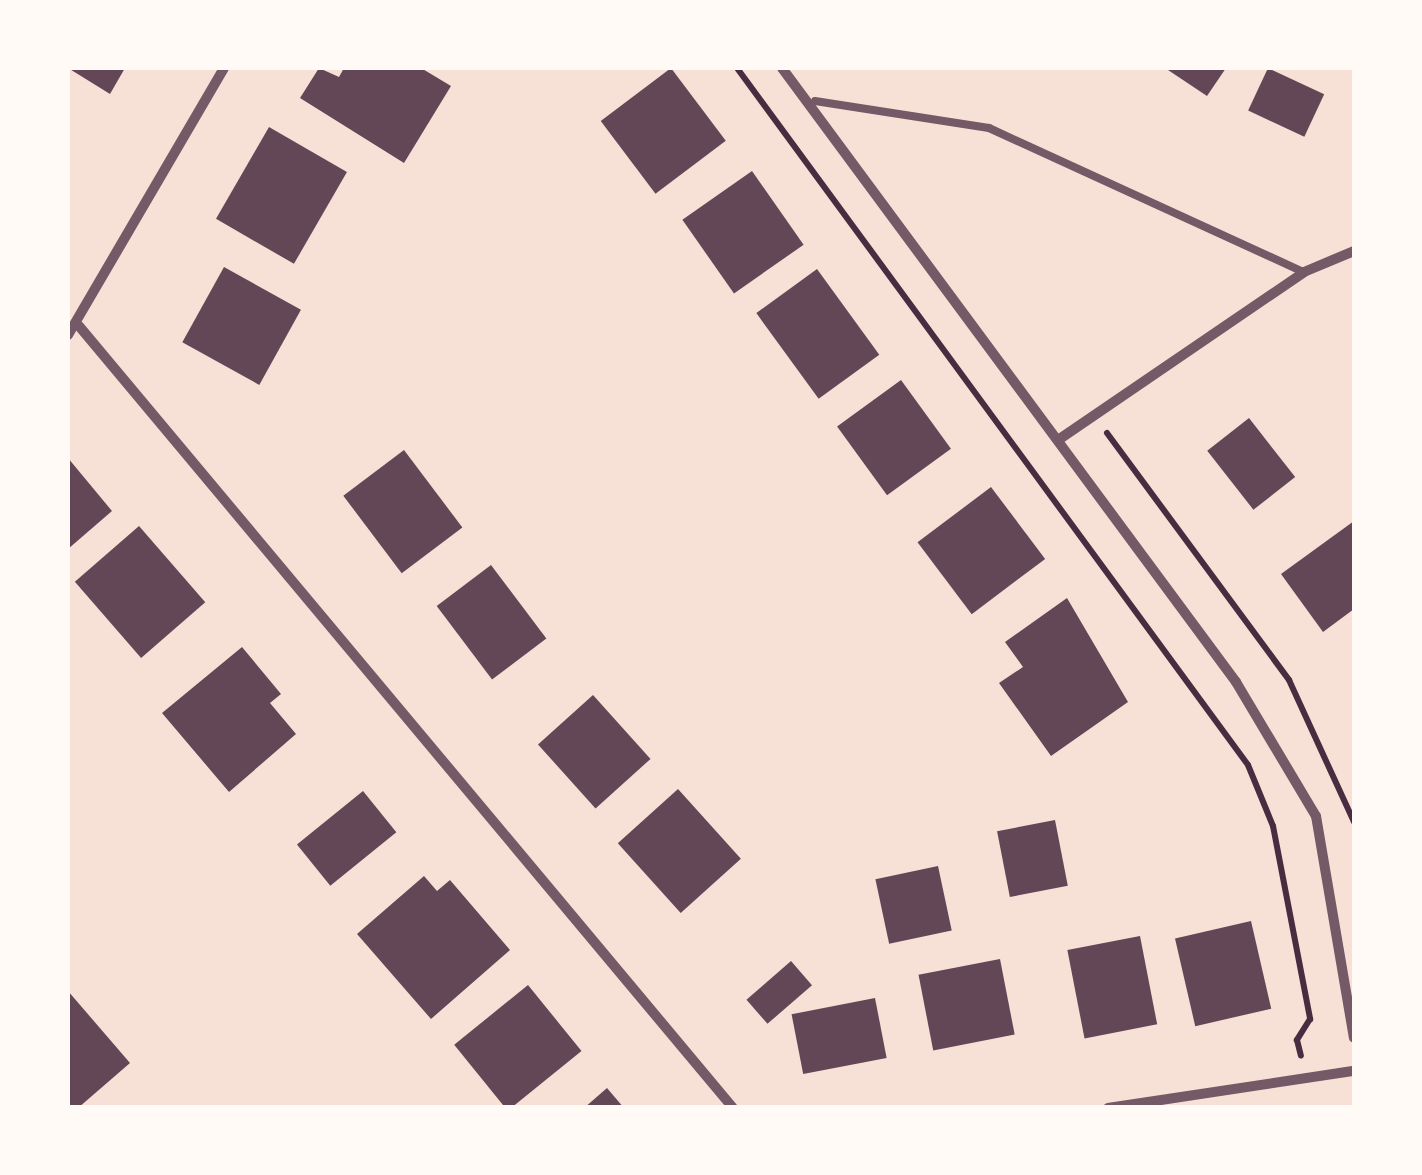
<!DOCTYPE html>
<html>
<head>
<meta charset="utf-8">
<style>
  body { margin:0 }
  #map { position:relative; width:1422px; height:1175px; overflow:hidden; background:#f7e1d7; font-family:"Crimson Pro",serif }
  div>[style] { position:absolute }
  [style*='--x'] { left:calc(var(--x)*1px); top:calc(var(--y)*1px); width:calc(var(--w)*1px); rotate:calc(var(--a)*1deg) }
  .building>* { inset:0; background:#644757; transform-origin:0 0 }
  .path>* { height:6px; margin:-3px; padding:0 3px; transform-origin:3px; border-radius:3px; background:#4a2c40 }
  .service>* { height:8px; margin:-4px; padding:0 4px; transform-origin:4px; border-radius:4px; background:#755966 }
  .minor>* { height:10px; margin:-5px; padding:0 5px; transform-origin:5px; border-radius:5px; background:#755966 }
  span { translate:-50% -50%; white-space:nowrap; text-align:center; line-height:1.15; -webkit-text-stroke:8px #fffaf5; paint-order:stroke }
  .frame { position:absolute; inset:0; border:70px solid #fffaf5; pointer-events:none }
</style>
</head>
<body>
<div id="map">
  <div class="building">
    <div style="clip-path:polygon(68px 68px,125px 68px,110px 94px)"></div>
    <div style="clip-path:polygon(319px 68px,339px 77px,344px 68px,421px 68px,451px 86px,404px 163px,300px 98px)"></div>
    <div style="left:671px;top:68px;width:91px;height:88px;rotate:53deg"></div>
    <div style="clip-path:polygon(1165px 68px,1226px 68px,1207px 96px)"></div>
    <div style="left:1268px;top:68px;width:62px;height:47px;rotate:25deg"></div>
    <div style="left:269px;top:127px;width:90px;height:106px;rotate:30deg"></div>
    <div style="left:752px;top:171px;width:90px;height:85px;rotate:55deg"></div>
    <div style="left:224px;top:267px;width:88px;height:86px;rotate:29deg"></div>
    <div style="left:817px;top:269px;width:106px;height:75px;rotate:54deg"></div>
    <div style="left:901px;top:380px;width:85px;height:79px;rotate:54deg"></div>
    <div style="left:1249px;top:418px;width:75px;height:53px;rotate:52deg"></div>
    <div style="left:404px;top:450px;width:97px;height:76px;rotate:53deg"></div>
    <div style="clip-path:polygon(68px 458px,112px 511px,68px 549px)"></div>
    <div style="left:991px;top:487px;width:90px;height:92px;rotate:53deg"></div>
    <div style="clip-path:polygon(1354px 521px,1354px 609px,1323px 632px,1281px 574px)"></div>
    <div style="left:139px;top:526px;width:101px;height:85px;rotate:49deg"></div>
    <div style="left:491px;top:565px;width:92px;height:68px;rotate:53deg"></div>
    <div style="clip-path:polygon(1067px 598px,1128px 702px,1051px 756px,999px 683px,1023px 667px,1005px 642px)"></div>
    <div style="clip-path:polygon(242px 647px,281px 694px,270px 703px,296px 734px,229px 792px,162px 713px)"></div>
    <div style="left:593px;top:695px;width:86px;height:74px;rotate:48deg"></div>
    <div style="left:678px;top:789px;width:94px;height:81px;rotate:48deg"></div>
    <div style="left:363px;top:791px;width:53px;height:85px;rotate:51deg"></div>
    <div style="left:1055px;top:820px;width:67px;height:59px;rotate:79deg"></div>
    <div style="left:938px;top:866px;width:66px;height:64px;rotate:78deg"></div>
    <div style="clip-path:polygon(424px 876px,437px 891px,450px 880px,510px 950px,431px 1019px,357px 934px)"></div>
    <div style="left:1251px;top:921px;width:90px;height:78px;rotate:77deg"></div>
    <div style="left:1140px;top:936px;width:90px;height:74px;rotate:79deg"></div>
    <div style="left:1000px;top:959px;width:77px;height:83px;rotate:79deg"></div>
    <div style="left:791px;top:961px;width:32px;height:59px;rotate:49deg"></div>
    <div style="left:528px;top:985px;width:85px;height:95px;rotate:51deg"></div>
    <div style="clip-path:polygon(68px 991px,130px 1063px,78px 1108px,68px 1108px)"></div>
    <div style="left:875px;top:998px;width:61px;height:85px;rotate:79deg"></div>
    <div style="clip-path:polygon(607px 1088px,624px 1108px,584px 1108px)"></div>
  </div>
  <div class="path">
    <div style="--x:737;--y:68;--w:864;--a:53.75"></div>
    <div style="--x:1248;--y:765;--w:66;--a:67.7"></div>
    <div style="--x:1273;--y:826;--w:197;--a:79.1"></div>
    <div style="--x:1310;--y:1019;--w:25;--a:122"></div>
    <div style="--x:1297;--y:1040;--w:16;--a:76"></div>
    <div style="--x:1107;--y:433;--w:307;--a:53.6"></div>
    <div style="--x:1289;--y:680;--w:156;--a:65.4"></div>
  </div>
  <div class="service">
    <div style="--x:815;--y:101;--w:176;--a:8.8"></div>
    <div style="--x:989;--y:128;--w:346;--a:24.6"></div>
  </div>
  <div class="minor">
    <div style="--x:782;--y:68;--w:764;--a:53.52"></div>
    <div style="--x:1236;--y:682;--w:156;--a:59.2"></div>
    <div style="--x:1316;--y:816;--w:225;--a:80.3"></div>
    <div style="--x:79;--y:326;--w:1019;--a:50.09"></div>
    <div style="--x:68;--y:335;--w:309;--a:-59.7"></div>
    <div style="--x:1061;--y:438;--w:294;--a:-34.3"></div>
    <div style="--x:1304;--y:272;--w:54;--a:-22.8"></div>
    <div style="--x:1108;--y:1108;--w:249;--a:-8.6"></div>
  </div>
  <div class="frame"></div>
</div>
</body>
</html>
